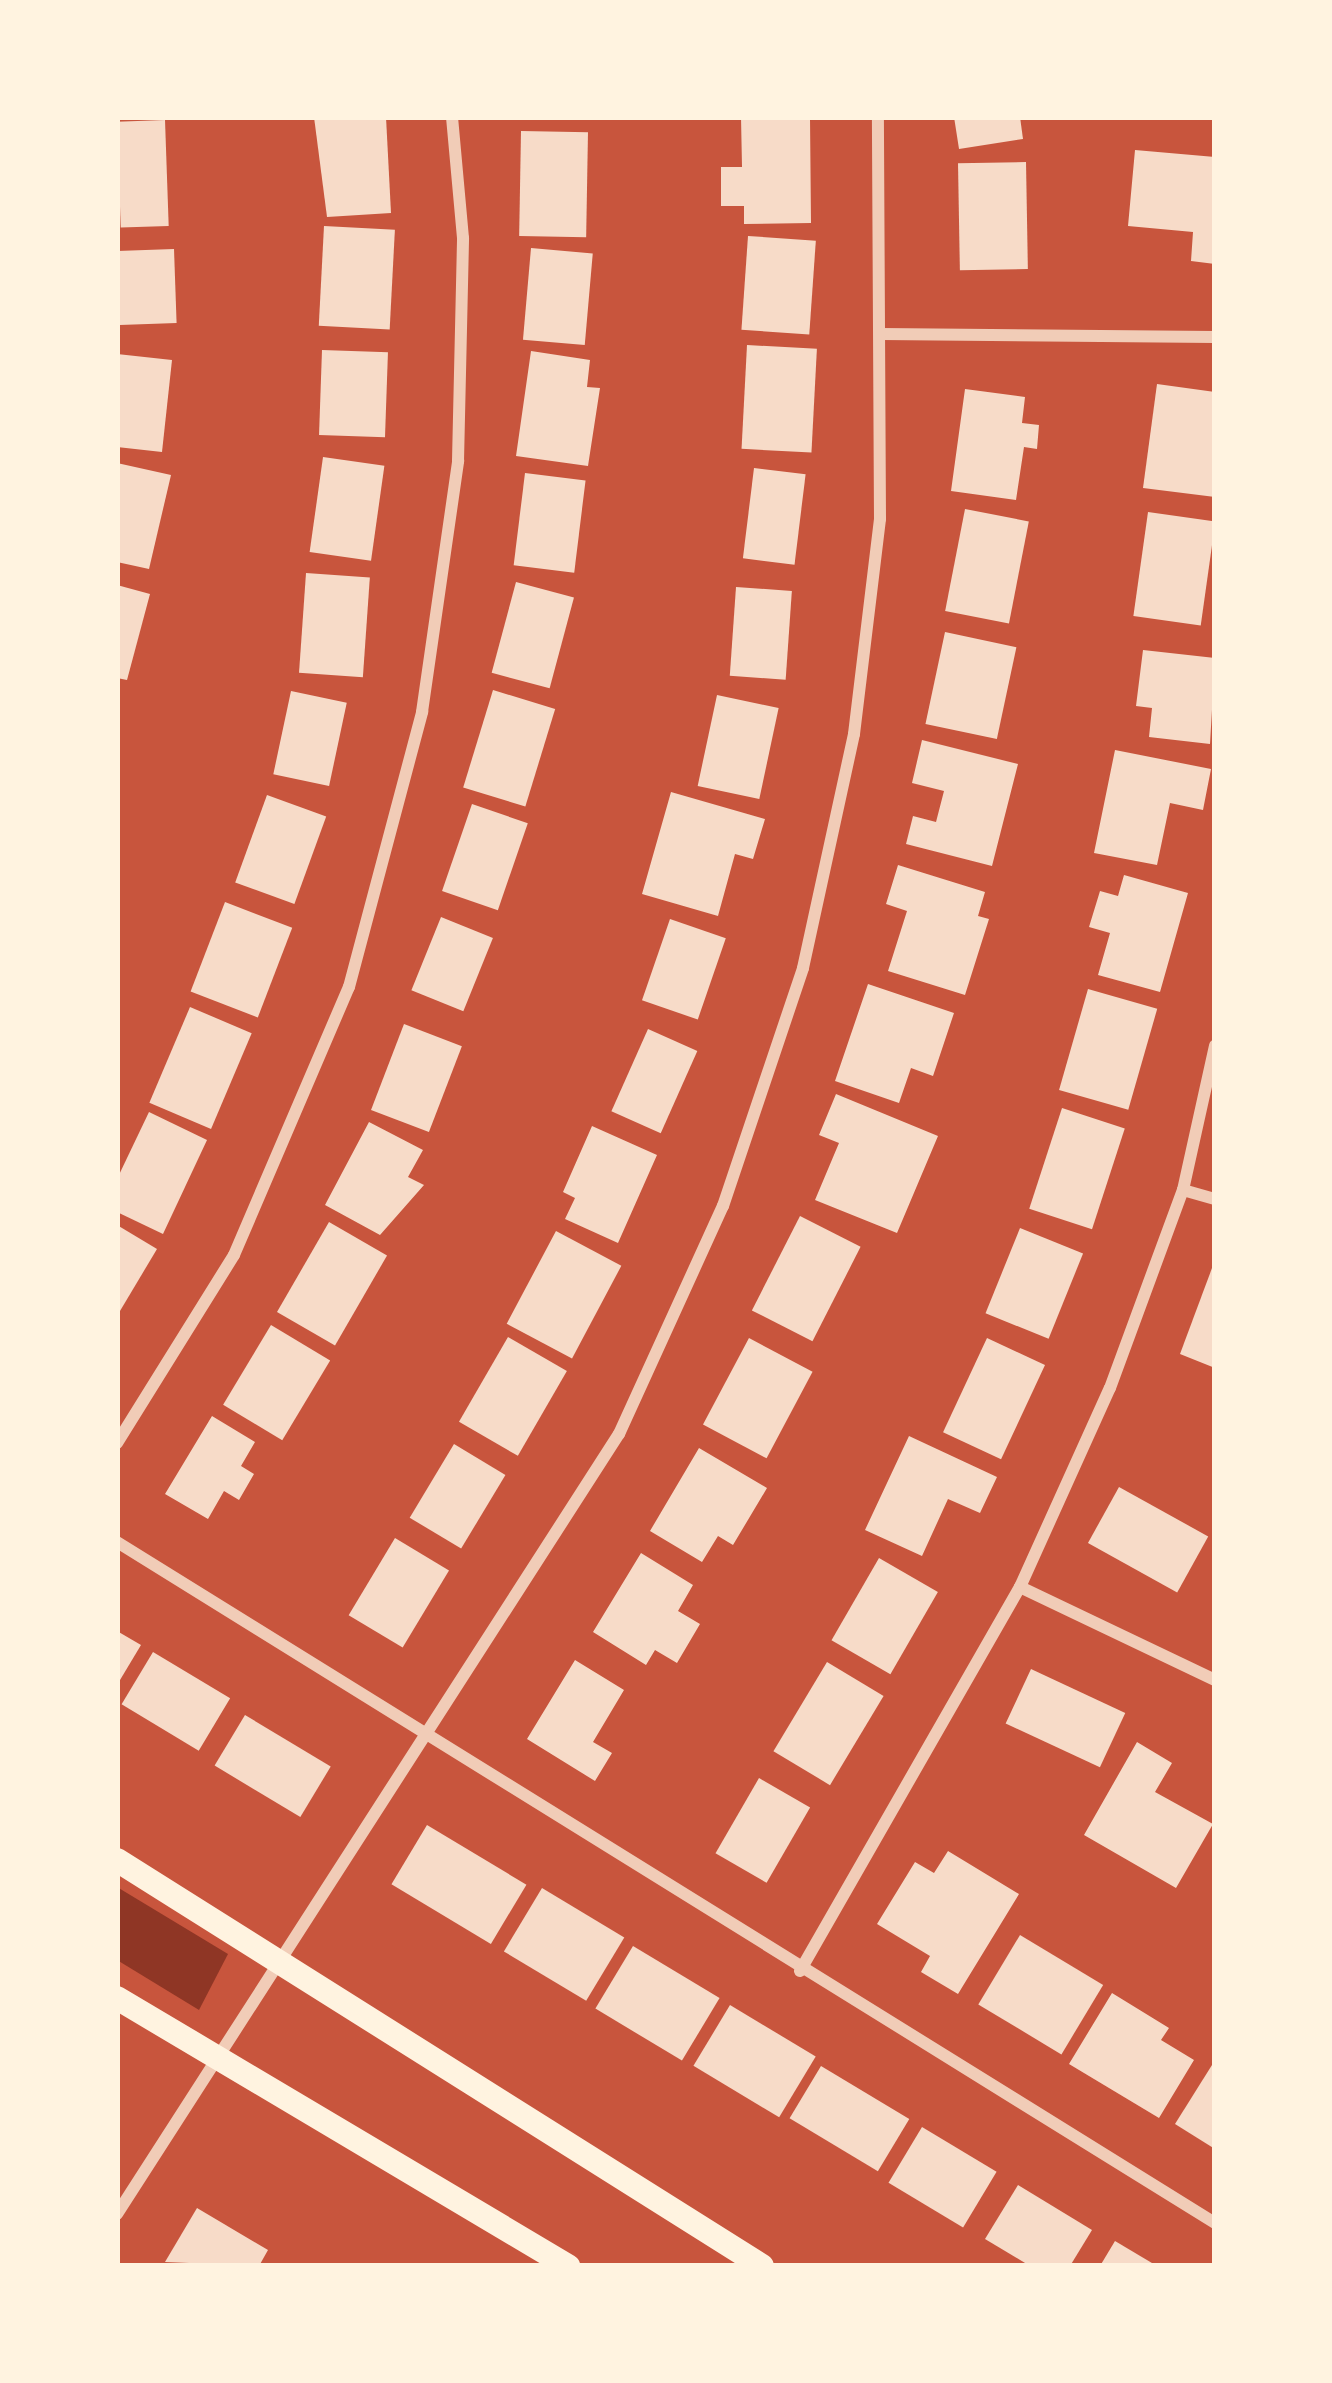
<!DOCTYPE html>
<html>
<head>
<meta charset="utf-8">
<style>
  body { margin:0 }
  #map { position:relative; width:1332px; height:2383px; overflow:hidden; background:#c8553d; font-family:"Zilla Slab",serif }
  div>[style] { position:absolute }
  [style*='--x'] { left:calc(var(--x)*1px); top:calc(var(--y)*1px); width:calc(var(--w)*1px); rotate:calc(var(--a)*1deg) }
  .water>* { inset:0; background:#8f3625 }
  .building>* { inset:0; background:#f7dbc8; transform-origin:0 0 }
  .minor>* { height:12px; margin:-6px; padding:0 6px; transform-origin:6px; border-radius:6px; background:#f1ccb7 }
  .secondary>* { height:24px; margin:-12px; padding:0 12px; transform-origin:12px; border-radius:12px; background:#fff3e0 }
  span { translate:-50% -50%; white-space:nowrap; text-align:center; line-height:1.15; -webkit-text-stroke:12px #fff3e0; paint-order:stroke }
  .frame { position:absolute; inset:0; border:120px solid #fff3e0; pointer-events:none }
</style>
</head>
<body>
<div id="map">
  <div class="water">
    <div style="clip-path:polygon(117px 1887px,228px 1954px,199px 2010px,117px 1960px)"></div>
  </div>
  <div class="building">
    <div style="clip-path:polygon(314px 117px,386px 117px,391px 213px,327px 217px)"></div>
    <div style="clip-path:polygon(741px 117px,810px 117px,811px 223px,744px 224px,744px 206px,721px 206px,721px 167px,742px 167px)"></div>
    <div style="clip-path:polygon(954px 117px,1020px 117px,1023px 139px,959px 149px)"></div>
    <div style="left:165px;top:120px;width:106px;height:48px;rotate:88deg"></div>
    <div style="left:521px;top:131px;width:67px;height:105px;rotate:1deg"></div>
    <div style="clip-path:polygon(1135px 150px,1215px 157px,1215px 264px,1191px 261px,1193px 232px,1128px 226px)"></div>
    <div style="left:1026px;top:162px;width:107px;height:68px;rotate:89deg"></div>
    <div style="left:324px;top:226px;width:71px;height:100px;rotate:3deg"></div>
    <div style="left:748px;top:236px;width:68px;height:94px;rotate:4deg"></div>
    <div style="left:531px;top:248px;width:62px;height:92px;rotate:5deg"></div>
    <div style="left:174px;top:249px;width:74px;height:57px;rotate:88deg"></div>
    <div style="left:747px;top:345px;width:70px;height:104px;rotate:3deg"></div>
    <div style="left:322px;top:350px;width:66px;height:85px;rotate:2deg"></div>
    <div style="clip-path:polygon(531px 351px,590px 360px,587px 387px,600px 388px,588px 466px,516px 456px)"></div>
    <div style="clip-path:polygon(117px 354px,172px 360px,162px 452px,117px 447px)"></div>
    <div style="clip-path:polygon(1157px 384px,1215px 392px,1215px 497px,1143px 488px)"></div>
    <div style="clip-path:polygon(965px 389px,1025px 397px,1022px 423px,1039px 425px,1037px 449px,1024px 447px,1016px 500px,951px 491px)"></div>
    <div style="left:323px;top:457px;width:62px;height:96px;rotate:8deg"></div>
    <div style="clip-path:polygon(117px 463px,171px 475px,149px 569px,117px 562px)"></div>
    <div style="left:754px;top:468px;width:52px;height:91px;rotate:7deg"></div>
    <div style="left:525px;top:473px;width:61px;height:93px;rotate:7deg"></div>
    <div style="left:965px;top:509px;width:65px;height:104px;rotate:11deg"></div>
    <div style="left:1148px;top:512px;width:68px;height:105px;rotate:8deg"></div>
    <div style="left:306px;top:573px;width:64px;height:100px;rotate:4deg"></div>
    <div style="left:516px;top:582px;width:60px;height:94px;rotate:15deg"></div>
    <div style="clip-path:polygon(117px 585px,150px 594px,127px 680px,117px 678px)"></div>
    <div style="left:736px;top:587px;width:56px;height:89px;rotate:4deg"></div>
    <div style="left:945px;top:632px;width:73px;height:94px;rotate:12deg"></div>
    <div style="clip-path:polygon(1143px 650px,1215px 658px,1210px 744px,1149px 737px,1152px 708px,1136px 706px)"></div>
    <div style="left:493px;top:690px;width:65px;height:102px;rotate:17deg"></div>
    <div style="left:291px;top:691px;width:57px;height:85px;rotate:12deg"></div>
    <div style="left:717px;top:695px;width:63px;height:93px;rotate:12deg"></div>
    <div style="clip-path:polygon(922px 740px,1018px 764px,992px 866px,906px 844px,913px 816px,936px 822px,944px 791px,912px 783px)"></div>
    <div style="clip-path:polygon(1115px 750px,1211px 769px,1203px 810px,1170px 803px,1157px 865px,1094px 853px)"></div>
    <div style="clip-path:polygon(671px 792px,765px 819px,753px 859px,735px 854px,718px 916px,642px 894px)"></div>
    <div style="left:267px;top:795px;width:63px;height:93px;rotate:20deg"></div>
    <div style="left:472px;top:804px;width:59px;height:92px;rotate:19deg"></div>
    <div style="clip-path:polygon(898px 865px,985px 892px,978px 916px,989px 919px,965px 995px,888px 971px,907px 911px,886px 904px)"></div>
    <div style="clip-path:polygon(1124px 875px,1188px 893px,1160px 992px,1098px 975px,1110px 933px,1089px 927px,1100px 891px,1118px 896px)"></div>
    <div style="left:225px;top:902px;width:72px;height:96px;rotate:21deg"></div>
    <div style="left:441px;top:917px;width:56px;height:79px;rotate:22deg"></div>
    <div style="left:670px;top:919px;width:59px;height:86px;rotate:19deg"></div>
    <div style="clip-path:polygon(868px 984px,954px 1013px,933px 1076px,911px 1068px,899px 1103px,835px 1081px)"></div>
    <div style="left:1088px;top:989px;width:72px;height:105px;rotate:16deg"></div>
    <div style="left:190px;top:1007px;width:67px;height:104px;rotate:23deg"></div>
    <div style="left:404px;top:1024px;width:62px;height:92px;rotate:21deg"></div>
    <div style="left:648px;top:1029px;width:54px;height:90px;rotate:24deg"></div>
    <div style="clip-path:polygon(836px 1094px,938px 1136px,897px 1233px,815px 1200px,839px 1143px,819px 1135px)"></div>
    <div style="left:1062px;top:1108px;width:66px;height:106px;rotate:18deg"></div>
    <div style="clip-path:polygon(149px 1112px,207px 1140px,163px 1234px,117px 1212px,117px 1179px)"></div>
    <div style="clip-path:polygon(369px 1122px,423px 1150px,408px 1177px,424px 1185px,380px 1235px,325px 1205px)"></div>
    <div style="clip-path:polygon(592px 1126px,657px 1155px,618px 1243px,565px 1219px,575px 1198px,563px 1192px)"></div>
    <div style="left:800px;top:1216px;width:68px;height:106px;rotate:27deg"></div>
    <div style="left:329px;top:1222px;width:67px;height:104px;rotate:30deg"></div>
    <div style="clip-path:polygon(117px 1225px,157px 1249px,117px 1316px)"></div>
    <div style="left:1020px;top:1228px;width:68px;height:92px;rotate:22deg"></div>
    <div style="left:556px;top:1231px;width:74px;height:105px;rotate:28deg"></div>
    <div style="clip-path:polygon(1215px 1260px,1215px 1368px,1180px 1354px)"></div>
    <div style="left:271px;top:1325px;width:69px;height:93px;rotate:31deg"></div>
    <div style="left:508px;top:1337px;width:68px;height:98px;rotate:30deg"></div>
    <div style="left:749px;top:1338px;width:72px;height:98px;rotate:28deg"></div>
    <div style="left:987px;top:1338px;width:64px;height:104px;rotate:25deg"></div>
    <div style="clip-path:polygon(212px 1416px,255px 1442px,241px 1466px,254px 1474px,239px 1500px,224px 1491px,208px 1519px,165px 1494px)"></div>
    <div style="clip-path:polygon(909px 1436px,997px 1477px,980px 1513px,948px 1499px,922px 1556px,865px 1530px)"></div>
    <div style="left:454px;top:1444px;width:60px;height:86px;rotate:31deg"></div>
    <div style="clip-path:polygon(699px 1448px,767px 1488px,733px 1545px,718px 1536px,702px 1562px,650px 1531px)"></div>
    <div style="left:1119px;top:1487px;width:102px;height:64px;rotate:29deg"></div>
    <div style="left:395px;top:1538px;width:63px;height:90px;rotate:31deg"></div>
    <div style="clip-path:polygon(641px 1553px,693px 1585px,678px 1611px,700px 1624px,677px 1663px,655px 1650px,646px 1665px,593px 1632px)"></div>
    <div style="left:879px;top:1558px;width:68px;height:95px;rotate:30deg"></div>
    <div style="clip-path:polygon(117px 1631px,141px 1645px,117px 1685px)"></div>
    <div style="left:153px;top:1652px;width:90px;height:61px;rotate:31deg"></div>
    <div style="clip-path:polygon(575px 1660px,624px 1690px,593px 1742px,612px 1753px,595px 1781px,527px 1739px)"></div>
    <div style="left:827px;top:1662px;width:66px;height:104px;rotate:31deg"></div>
    <div style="left:1031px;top:1669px;width:104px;height:60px;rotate:25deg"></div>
    <div style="left:245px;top:1715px;width:100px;height:59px;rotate:31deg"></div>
    <div style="clip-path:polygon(1137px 1742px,1172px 1763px,1155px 1792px,1213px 1824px,1176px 1888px,1084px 1835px)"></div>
    <div style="left:759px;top:1778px;width:59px;height:87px;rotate:30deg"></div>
    <div style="left:427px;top:1825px;width:116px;height:69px;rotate:31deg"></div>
    <div style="clip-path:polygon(948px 1851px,1019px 1894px,958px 1994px,921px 1972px,930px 1956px,877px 1924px,915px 1862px,934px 1873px)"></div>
    <div style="left:542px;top:1888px;width:96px;height:74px;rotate:31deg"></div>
    <div style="left:1020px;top:1935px;width:97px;height:81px;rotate:31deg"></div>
    <div style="left:633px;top:1946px;width:101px;height:73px;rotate:31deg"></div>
    <div style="clip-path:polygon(1112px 1993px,1169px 2028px,1161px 2040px,1194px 2060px,1159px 2118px,1069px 2064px)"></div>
    <div style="left:730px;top:2005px;width:100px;height:71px;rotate:31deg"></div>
    <div style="clip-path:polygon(1212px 2065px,1215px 2067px,1215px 2149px,1175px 2124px)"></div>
    <div style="left:821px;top:2066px;width:103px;height:61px;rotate:31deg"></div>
    <div style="left:922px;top:2127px;width:87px;height:65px;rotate:31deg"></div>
    <div style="clip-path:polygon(1018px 2185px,1092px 2230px,1070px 2266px,1030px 2266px,985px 2239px)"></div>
    <div style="clip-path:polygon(197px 2208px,268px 2250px,259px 2266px,165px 2262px)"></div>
    <div style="clip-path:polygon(1115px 2241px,1157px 2266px,1100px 2266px)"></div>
  </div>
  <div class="minor">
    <div style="--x:881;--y:334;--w:334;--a:0.5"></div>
    <div style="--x:1183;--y:1190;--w:33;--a:16"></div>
    <div style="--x:117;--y:1443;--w:221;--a:-58.1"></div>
    <div style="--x:234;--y:1255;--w:292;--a:-66.8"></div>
    <div style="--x:349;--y:987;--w:285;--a:-75.1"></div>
    <div style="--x:422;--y:712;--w:254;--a:-81.8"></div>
    <div style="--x:458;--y:461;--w:223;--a:-88.7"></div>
    <div style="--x:463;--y:238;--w:121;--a:-95.2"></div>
    <div style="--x:117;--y:1542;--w:1292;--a:31.81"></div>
    <div style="--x:1020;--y:1587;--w:216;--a:25.5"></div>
    <div style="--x:800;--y:1971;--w:443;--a:-60.2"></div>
    <div style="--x:1020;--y:1587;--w:218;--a:-65.7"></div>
    <div style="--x:1110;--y:1388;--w:211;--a:-69.8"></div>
    <div style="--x:1183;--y:1190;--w:148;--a:-77.5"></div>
    <div style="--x:117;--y:2214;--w:928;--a:-57.24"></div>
    <div style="--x:619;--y:1434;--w:251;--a:-65.5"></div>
    <div style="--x:723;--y:1206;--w:251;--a:-71.4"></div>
    <div style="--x:803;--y:968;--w:239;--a:-77.7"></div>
    <div style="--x:854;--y:734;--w:217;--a:-83.1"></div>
    <div style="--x:880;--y:519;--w:402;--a:-90.3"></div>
  </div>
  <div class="secondary">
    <div style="--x:117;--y:1860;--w:762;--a:32.19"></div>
    <div style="--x:117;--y:1998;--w:525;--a:30.72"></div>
  </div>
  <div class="frame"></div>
</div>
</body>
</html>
